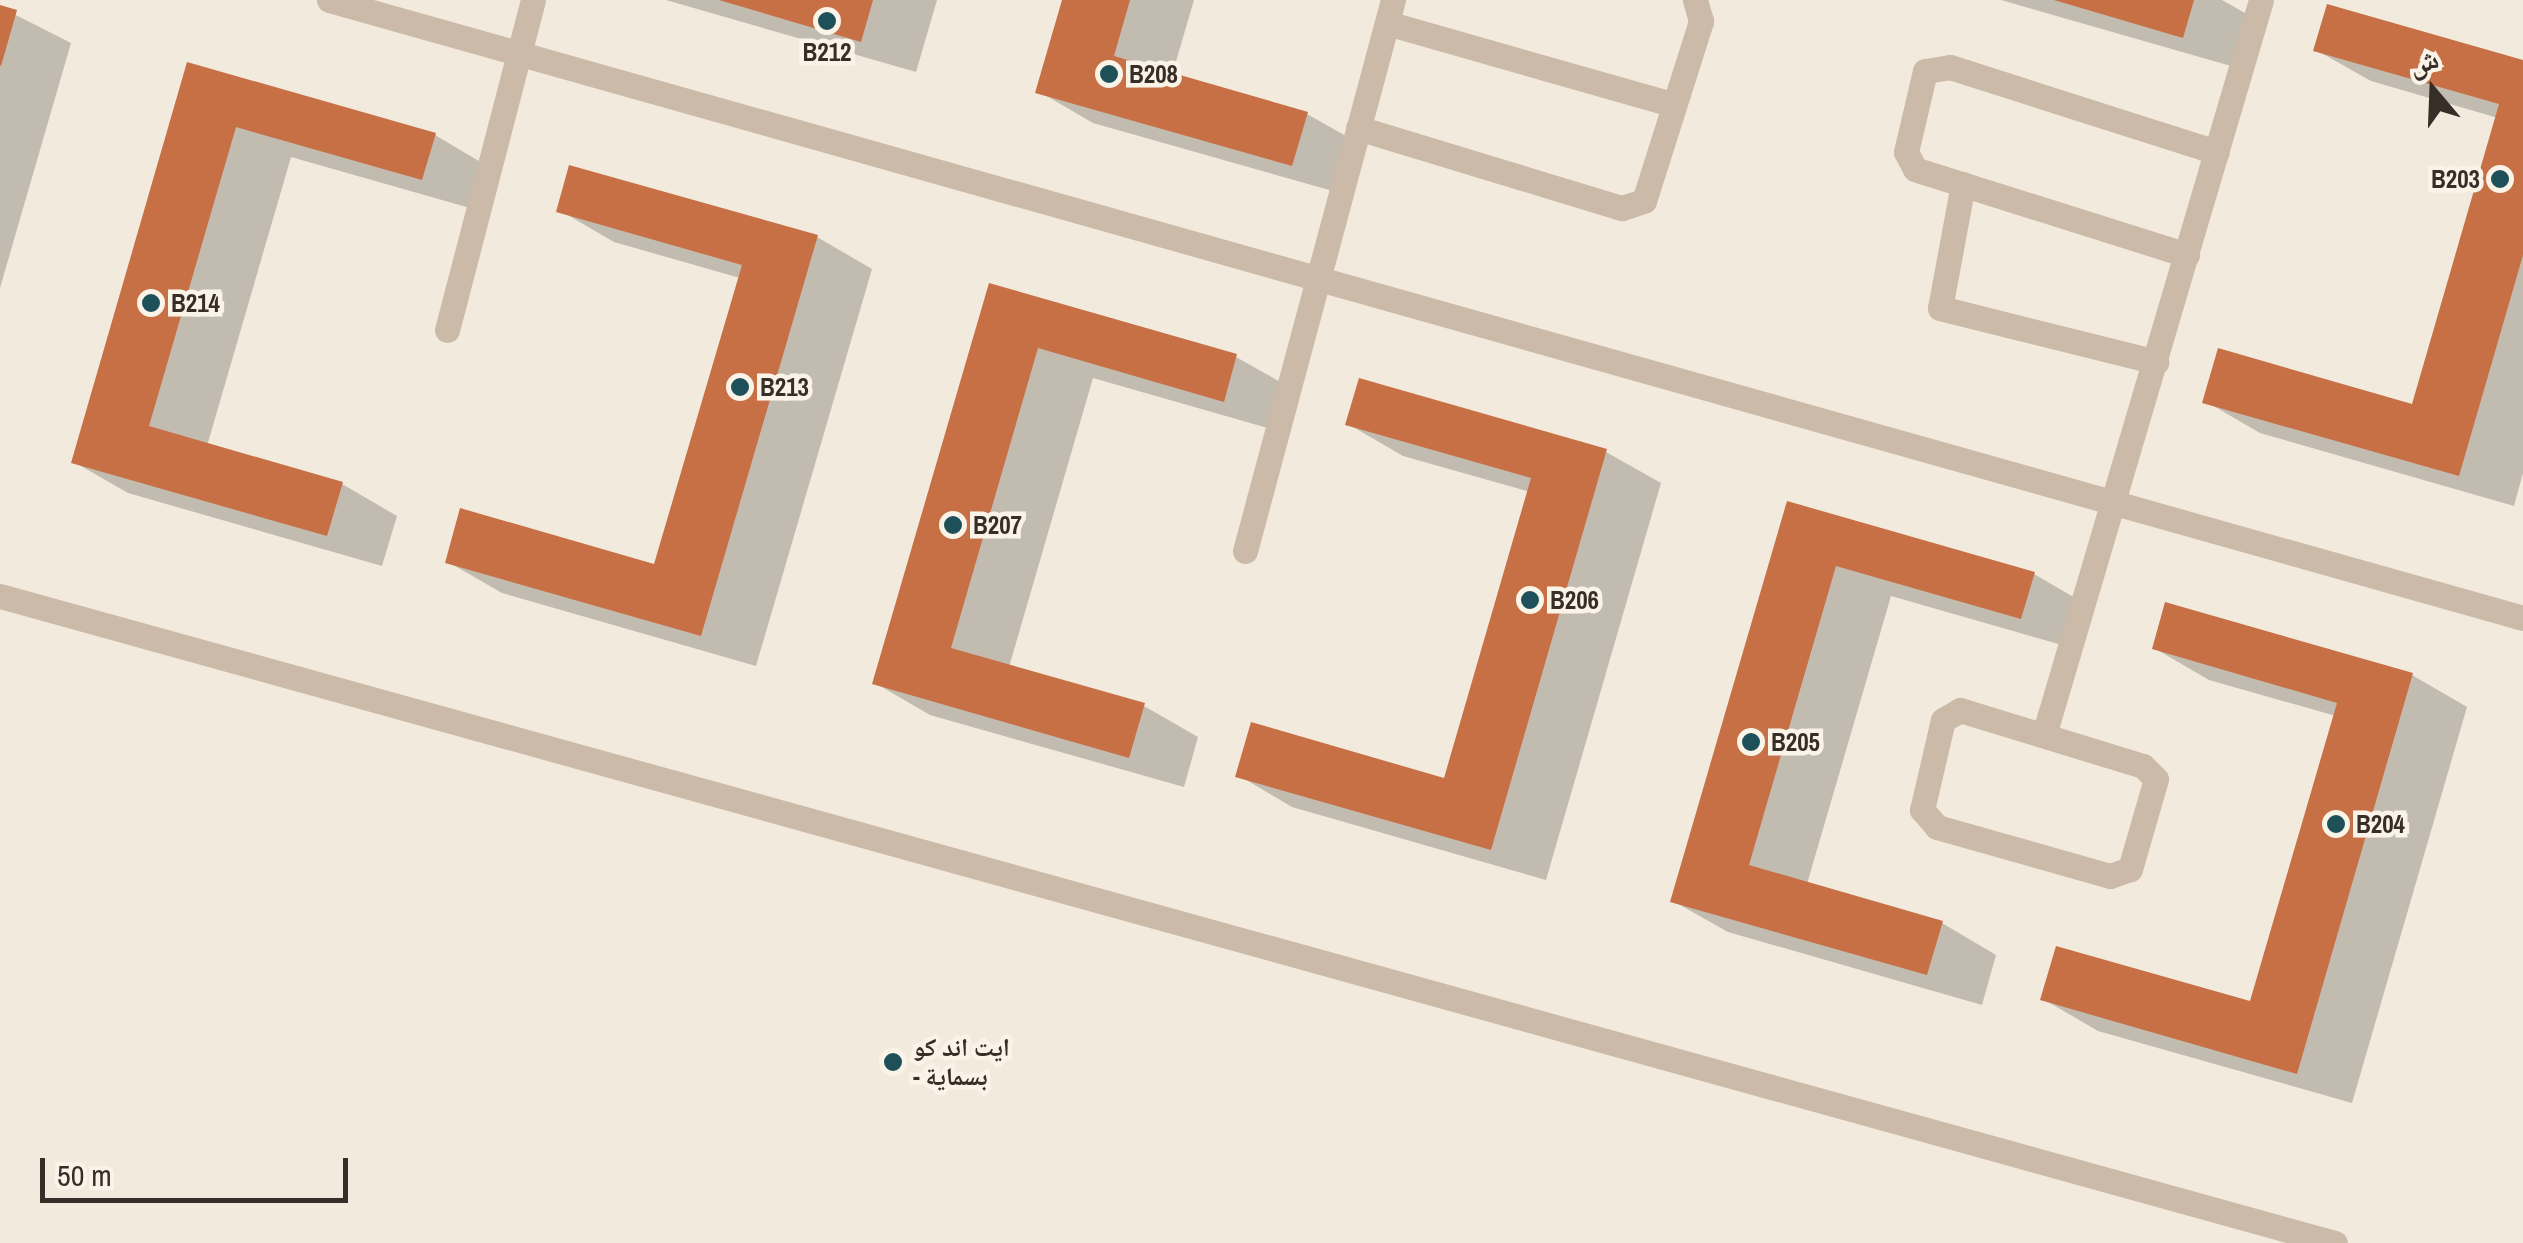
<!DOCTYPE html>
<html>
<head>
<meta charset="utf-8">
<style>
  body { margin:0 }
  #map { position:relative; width:2523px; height:1243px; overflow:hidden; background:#f2eadc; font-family:"Archivo Narrow","Noto Naskh Arabic",sans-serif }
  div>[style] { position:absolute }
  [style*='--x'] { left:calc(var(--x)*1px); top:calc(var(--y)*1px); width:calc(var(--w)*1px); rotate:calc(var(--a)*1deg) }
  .shadow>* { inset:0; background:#0003 }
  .building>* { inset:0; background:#c76f45 }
  .minor>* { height:25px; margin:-12.5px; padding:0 12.5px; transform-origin:12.5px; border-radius:12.5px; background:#cbbaa7 }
  .dots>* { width:28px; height:28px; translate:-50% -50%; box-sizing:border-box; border:5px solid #faf3e8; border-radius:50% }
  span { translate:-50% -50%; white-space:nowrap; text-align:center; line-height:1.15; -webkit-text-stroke:9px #faf3e8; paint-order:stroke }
  .poi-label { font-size:25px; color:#372e28; font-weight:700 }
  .left { translate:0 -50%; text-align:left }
  .right { translate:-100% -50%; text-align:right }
  .north { position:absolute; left:2383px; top:40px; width:100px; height:100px; -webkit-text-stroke:8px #faf3e8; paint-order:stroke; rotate:341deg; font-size:28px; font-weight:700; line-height:40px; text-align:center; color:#372e28 }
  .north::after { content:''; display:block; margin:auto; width:35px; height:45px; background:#372e28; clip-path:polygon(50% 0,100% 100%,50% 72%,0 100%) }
  .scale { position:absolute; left:40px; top:1158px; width:308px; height:45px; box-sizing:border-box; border:5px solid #372e28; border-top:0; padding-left:12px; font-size:30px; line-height:35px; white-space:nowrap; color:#372e28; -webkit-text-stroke:8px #faf3e8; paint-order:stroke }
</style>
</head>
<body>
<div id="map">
  <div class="shadow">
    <div style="clip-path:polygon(666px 0,937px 0,916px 72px)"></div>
    <div style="clip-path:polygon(1065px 0,1194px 0,1172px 75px,1307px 114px,1362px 145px,1347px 195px,1093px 123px,1038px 91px)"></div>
    <div style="clip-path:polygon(2001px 0,2222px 0,2252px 17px,2238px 68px)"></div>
    <div style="clip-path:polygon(0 7px,71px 43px,0 288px)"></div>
    <div style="clip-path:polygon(2316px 50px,2523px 63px,2523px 473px,2514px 506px,2260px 433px,2205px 401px,2414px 407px,2498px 118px,2371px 81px)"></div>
    <div style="clip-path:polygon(189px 65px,435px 135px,489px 167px,477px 210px,291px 157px,207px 446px,342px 484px,397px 516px,382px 566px,128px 493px,74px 462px)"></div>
    <div style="clip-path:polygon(559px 210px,817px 237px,872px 269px,756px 666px,502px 593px,448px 562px,656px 567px,740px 278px,614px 242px)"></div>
    <div style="clip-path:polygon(991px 286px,1236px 357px,1291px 388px,1278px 431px,1093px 378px,1009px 667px,1144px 706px,1198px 737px,1184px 787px,930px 715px,875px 683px)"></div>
    <div style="clip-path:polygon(1361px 381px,1606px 452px,1661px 483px,1546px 880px,1292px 807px,1238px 775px,1446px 781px,1530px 492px,1403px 456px,1348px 424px)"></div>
    <div style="clip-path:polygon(1788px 504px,2034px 574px,2089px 606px,2076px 649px,1891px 596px,1807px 884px,1942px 923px,1996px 955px,1982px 1005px,1728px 932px,1673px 901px)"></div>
    <div style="clip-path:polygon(2167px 605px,2412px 675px,2467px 707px,2352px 1103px,2098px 1031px,2043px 999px,2252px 1004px,2336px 716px,2209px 680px,2154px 648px)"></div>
  </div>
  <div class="building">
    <div style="clip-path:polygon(719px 0,873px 0,861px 42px)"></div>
    <div style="clip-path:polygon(1062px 0,1130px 0,1114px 56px,1308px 112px,1292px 166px,1035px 93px)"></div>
    <div style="clip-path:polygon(2054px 0,2194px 0,2183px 38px)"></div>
    <div style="clip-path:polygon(2327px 4px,2523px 60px,2523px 255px,2459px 476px,2202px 403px,2218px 348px,2412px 404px,2499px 104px,2313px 51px)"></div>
    <div style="clip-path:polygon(0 5px,17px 10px,1px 66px,0 65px)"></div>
    <div style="clip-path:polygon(187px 62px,436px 133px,422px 180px,236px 127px,149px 426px,343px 482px,327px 536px,71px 463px)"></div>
    <div style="clip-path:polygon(569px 165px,818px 235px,701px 636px,445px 563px,460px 508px,654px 564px,742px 265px,556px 212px)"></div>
    <div style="clip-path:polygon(989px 283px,1237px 354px,1224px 402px,1038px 348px,951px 648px,1145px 703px,1129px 758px,872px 684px)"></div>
    <div style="clip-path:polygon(1359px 378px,1607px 449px,1491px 850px,1235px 777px,1251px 722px,1444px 778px,1531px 478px,1345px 425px)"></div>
    <div style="clip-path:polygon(1787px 501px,2035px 572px,2021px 619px,1836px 566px,1749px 865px,1943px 921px,1927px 975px,1670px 902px)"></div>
    <div style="clip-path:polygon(2165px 602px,2413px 673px,2297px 1074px,2040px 1000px,2056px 946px,2250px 1001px,2337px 703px,2152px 649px)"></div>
  </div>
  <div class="minor">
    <div style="--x:329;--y:0;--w:2279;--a:15.73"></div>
    <div style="--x:1387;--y:23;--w:298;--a:15.9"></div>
    <div style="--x:1358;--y:128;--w:276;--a:16.9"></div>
    <div style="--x:1622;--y:208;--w:23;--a:-18"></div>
    <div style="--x:1644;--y:201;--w:189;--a:-72.4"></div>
    <div style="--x:1701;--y:21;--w:22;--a:-106"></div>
    <div style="--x:1963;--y:184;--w:126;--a:100.5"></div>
    <div style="--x:1940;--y:308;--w:223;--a:14"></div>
    <div style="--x:2187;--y:255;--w:285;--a:-162.5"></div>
    <div style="--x:1915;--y:169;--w:19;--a:-118"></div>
    <div style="--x:1906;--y:152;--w:83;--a:-76.8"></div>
    <div style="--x:1925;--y:71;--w:25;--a:-9"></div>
    <div style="--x:1950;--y:67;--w:280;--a:17.7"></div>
    <div style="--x:447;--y:330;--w:341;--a:-75.4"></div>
    <div style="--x:1245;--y:551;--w:571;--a:-74.97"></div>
    <div style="--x:0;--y:596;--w:2423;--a:15.49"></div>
    <div style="--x:1960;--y:710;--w:191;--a:17"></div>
    <div style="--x:2143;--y:766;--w:18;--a:45"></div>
    <div style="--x:2156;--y:779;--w:94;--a:106.1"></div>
    <div style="--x:2130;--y:869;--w:21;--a:161"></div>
    <div style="--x:2110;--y:876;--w:180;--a:-164.2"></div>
    <div style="--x:1937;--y:827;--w:23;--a:-131"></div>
    <div style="--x:1922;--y:810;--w:92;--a:-76.9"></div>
    <div style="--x:1943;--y:720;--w:20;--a:-30"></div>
    <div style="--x:2044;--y:735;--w:766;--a:-73.55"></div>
  </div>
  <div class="dots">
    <div style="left:827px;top:21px;background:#1d5059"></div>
    <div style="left:1109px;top:74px;background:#1d5059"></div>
    <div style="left:2500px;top:179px;background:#1d5059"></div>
    <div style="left:151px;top:303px;background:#1d5059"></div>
    <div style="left:740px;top:387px;background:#1d5059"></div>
    <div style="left:953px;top:525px;background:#1d5059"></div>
    <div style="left:1530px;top:600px;background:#1d5059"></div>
    <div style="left:1751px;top:742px;background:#1d5059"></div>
    <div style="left:2336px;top:824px;background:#1d5059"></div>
    <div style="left:893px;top:1062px;background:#1d5059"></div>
  </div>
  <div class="poi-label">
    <span style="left:827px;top:52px">B212</span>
    <span class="left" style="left:1129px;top:74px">B208</span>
    <span class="right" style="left:2480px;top:179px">B203</span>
    <span class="left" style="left:171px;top:303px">B214</span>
    <span class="left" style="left:760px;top:387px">B213</span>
    <span class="left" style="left:973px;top:525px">B207</span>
    <span class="left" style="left:1550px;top:600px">B206</span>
    <span class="left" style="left:1771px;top:742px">B205</span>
    <span class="left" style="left:2356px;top:824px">B204</span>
    <span class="left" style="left:913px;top:1062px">ايت اند كو<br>- بسماية</span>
  </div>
  <div class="north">ش</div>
  <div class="scale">50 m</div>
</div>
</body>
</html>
